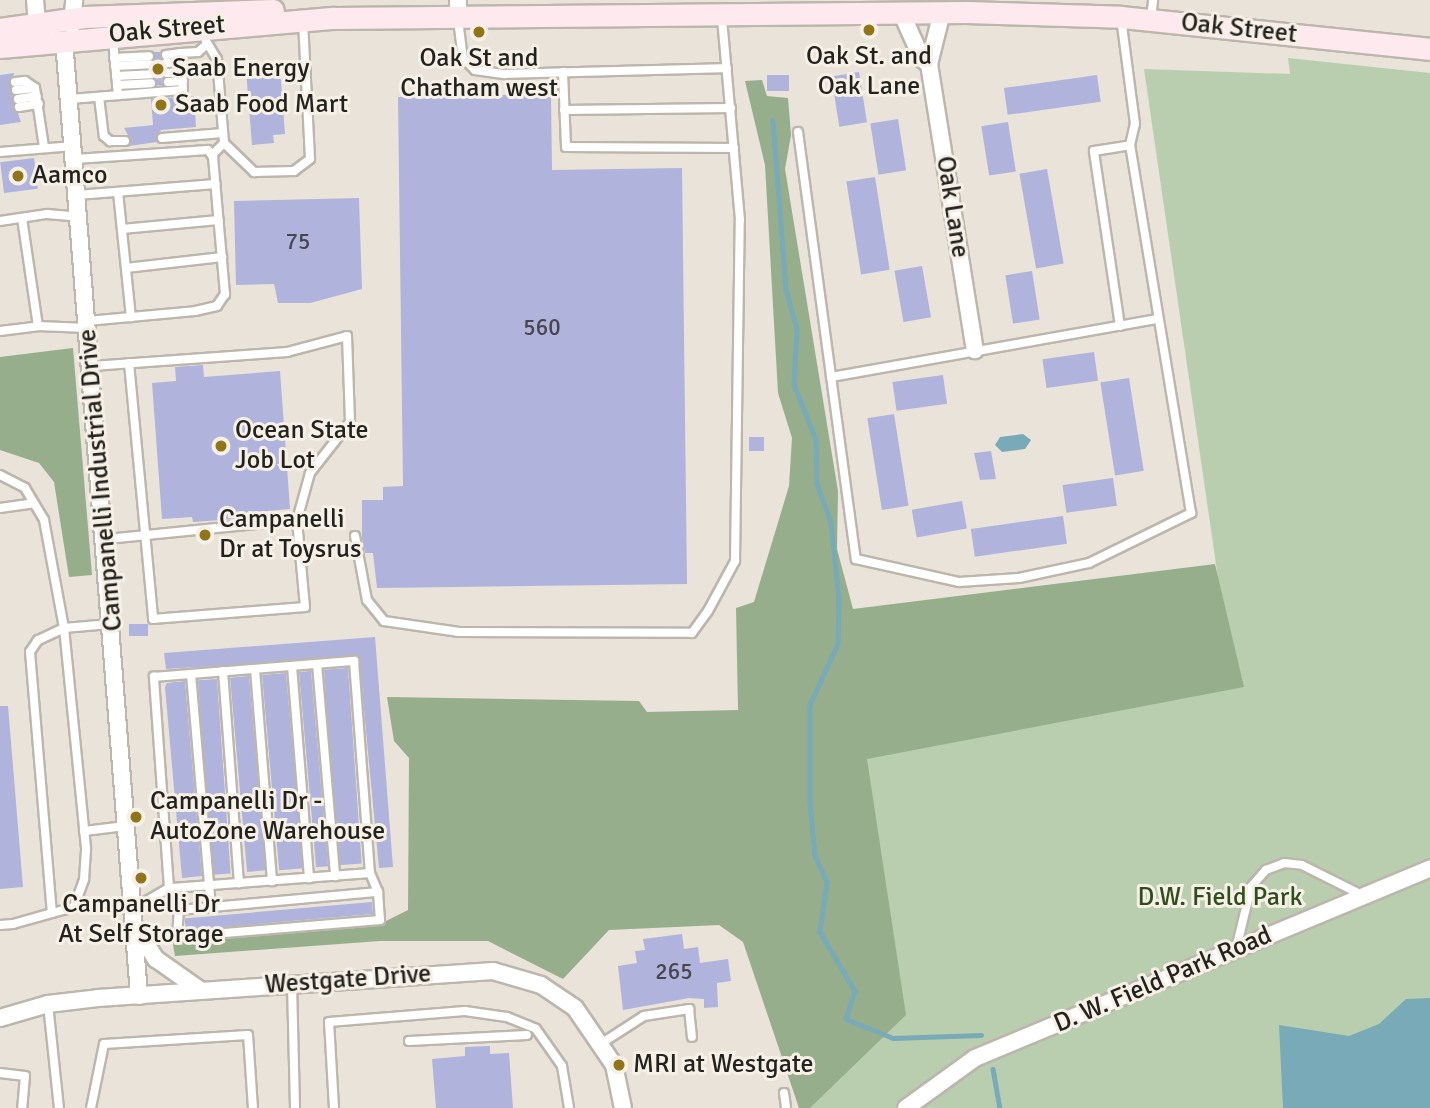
<!DOCTYPE html>
<html>
<head>
<meta charset="utf-8">
<style>
  body { margin:0 }
  #map { position:relative; width:1430px; height:1108px; overflow:hidden; background:#e9e3d9; font-family:Signika,sans-serif }
  div>[style] { position:absolute }
  [style*='--x'] { left:calc(var(--x)*1px); top:calc(var(--y)*1px); width:calc(var(--w)*1px); rotate:calc(var(--a)*1deg) }
  .green>* { inset:0; background:#b9ceaf }
  .forest>* { inset:0; background:#97ae8c }
  .water>* { inset:0; background:#78aab7 }
  .stream>* { height:4.5px; margin:-2.25px; padding:0 2.25px; transform-origin:2.25px; border-radius:2.25px; background:#78aab7 }
  .building>* { inset:0; background:#b0b3db; transform-origin:0 0 }
  .roads { filter:drop-shadow(2px 0 #bcb6ac) drop-shadow(-2px 0 #bcb6ac) drop-shadow(0 2px #bcb6ac) drop-shadow(0 -2px #bcb6ac) }
  .service>* { height:8px; margin:-4px; padding:0 4px; transform-origin:4px; border-radius:4px; background:#fff }
  .minor>* { height:16px; margin:-8px; padding:0 8px; transform-origin:8px; border-radius:8px; background:#fff }
  .secondary>* { height:21px; margin:-10.5px; padding:0 10.5px; transform-origin:10.5px; border-radius:10.5px; background:#feeaee }
  .dots>* { width:19px; height:19px; translate:-50% -50%; box-sizing:border-box; border:4px solid #f6f0e6; border-radius:50% }
  span { translate:-50% -50%; white-space:nowrap; text-align:center; line-height:1.15; -webkit-text-stroke:6px #f6f0e6; paint-order:stroke }
  .number-label { font-size:23px; color:#47464d }
  .number-label span { -webkit-text-stroke-width:0 }
  .street-label { font-size:26px; color:#24221e }
  .poi-label { font-size:26px; color:#24221e }
  .left { translate:0 -50%; text-align:left }
  .park-label { font-size:26px; color:#2e4e1c }
</style>
</head>
<body>
<div id="map">
  <div class="green">
    <div style="clip-path:polygon(1288px 58px,1430px 73px,1430px 1108px,798px 1108px,813px 1087px,856px 751px,1233px 681px,1144px 69px,1290px 74px)"></div>
  </div>
  <div class="forest">
    <div style="clip-path:polygon(762px 80px,767px 96px,788px 98px,791px 135px,785px 169px,838px 491px,837px 549px,853px 609px,1215px 564px,1244px 687px,867px 759px,906px 1015px,810px 1108px,799px 1108px,743px 942px,719px 925px,609px 930px,563px 979px,488px 941px,380px 941px,175px 956px,172px 939px,382px 923px,408px 910px,409px 758px,394px 741px,387px 697px,639px 701px,647px 712px,738px 710px,736px 608px,754px 602px,789px 486px,792px 438px,778px 393px,765px 165px,745px 81px)"></div>
    <div style="clip-path:polygon(73px 348px,92px 575px,69px 577px,54px 482px,39px 463px,0 450px,0 357px)"></div>
  </div>
  <div class="water">
    <div style="clip-path:polygon(1023px 434px,1031px 440px,1025px 449px,1002px 452px,995px 445px,1000px 437px)"></div>
    <div style="clip-path:polygon(1430px 998px,1430px 1108px,1283px 1108px,1279px 1025px,1349px 1036px,1379px 1024px,1406px 999px)"></div>
  </div>
  <div class="stream">
    <div style="--x:773;--y:121;--w:169;--a:85.6"></div>
    <div style="--x:786;--y:289;--w:41;--a:74.6"></div>
    <div style="--x:797;--y:329;--w:55;--a:93.1"></div>
    <div style="--x:794;--y:384;--w:60;--a:68.6"></div>
    <div style="--x:816;--y:440;--w:44;--a:88.7"></div>
    <div style="--x:817;--y:484;--w:40;--a:69.8"></div>
    <div style="--x:831;--y:522;--w:76;--a:84"></div>
    <div style="--x:839;--y:598;--w:46;--a:91.2"></div>
    <div style="--x:838;--y:644;--w:67;--a:114.7"></div>
    <div style="--x:810;--y:705;--w:98;--a:90"></div>
    <div style="--x:810;--y:803;--w:53;--a:84.6"></div>
    <div style="--x:815;--y:856;--w:29;--a:65"></div>
    <div style="--x:827;--y:882;--w:50;--a:98"></div>
    <div style="--x:820;--y:932;--w:69;--a:59.3"></div>
    <div style="--x:855;--y:991;--w:29;--a:108"></div>
    <div style="--x:846;--y:1019;--w:51;--a:22"></div>
    <div style="--x:893;--y:1038;--w:88;--a:-2"></div>
    <div style="--x:993;--y:1069;--w:40;--a:80"></div>
  </div>
  <div class="building">
    <div style="clip-path:polygon(154px 52px,160px 52px,162px 85px,157px 85px)"></div>
    <div style="clip-path:polygon(280px 68px,285px 134px,273px 135px,274px 143px,252px 145px,246px 70px)"></div>
    <div style="left:859px;top:72px;width:51px;height:28px;rotate:81deg"></div>
    <div style="clip-path:polygon(14px 73px,10px 91px,21px 122px,0 125px,0 75px)"></div>
    <div style="left:767px;top:75px;width:22px;height:16px"></div>
    <div style="left:1097px;top:75px;width:27px;height:94px;rotate:82deg"></div>
    <div style="clip-path:polygon(473px 91px,487px 91px,487px 95px,551px 95px,552px 170px,682px 168px,687px 584px,377px 588px,373px 553px,365px 553px,362px 538px,362px 500px,383px 500px,383px 487px,403px 486px,398px 97px,473px 96px)"></div>
    <div style="clip-path:polygon(194px 96px,196px 127px,161px 130px,157px 142px,129px 146px,131px 140px,124px 128px,153px 125px,151px 99px)"></div>
    <div style="left:898px;top:119px;width:52px;height:28px;rotate:81deg"></div>
    <div style="left:1008px;top:122px;width:50px;height:27px;rotate:81deg"></div>
    <div style="left:34px;top:158px;width:31px;height:34px;rotate:83deg"></div>
    <div style="left:1047px;top:169px;width:96px;height:28px;rotate:80deg"></div>
    <div style="left:875px;top:177px;width:94px;height:29px;rotate:81deg"></div>
    <div style="clip-path:polygon(359px 198px,362px 289px,310px 303px,278px 303px,274px 284px,236px 285px,234px 201px)"></div>
    <div style="left:922px;top:266px;width:52px;height:28px;rotate:80deg"></div>
    <div style="left:1032px;top:271px;width:49px;height:27px;rotate:81deg"></div>
    <div style="left:1094px;top:352px;width:29px;height:52px;rotate:82deg"></div>
    <div style="clip-path:polygon(203px 365px,204px 377px,280px 371px,290px 509px,255px 512px,255px 518px,249px 518px,193px 522px,192px 517px,162px 519px,152px 383px,176px 381px,175px 367px)"></div>
    <div style="left:943px;top:375px;width:29px;height:51px;rotate:82deg"></div>
    <div style="left:1129px;top:378px;width:94px;height:29px;rotate:81deg"></div>
    <div style="left:894px;top:414px;width:93px;height:27px;rotate:81deg"></div>
    <div style="left:764px;top:437px;width:14px;height:15px;rotate:90deg"></div>
    <div style="clip-path:polygon(991px 451px,996px 479px,980px 480px,974px 453px)"></div>
    <div style="left:1113px;top:478px;width:28px;height:51px;rotate:82deg"></div>
    <div style="left:962px;top:501px;width:28px;height:51px;rotate:80deg"></div>
    <div style="left:1063px;top:516px;width:28px;height:93px;rotate:82deg"></div>
    <div style="left:148px;top:624px;width:12px;height:19px;rotate:90deg"></div>
    <div style="clip-path:polygon(375px 637px,393px 867px,379px 868px,359px 657px,166px 669px,164px 653px)"></div>
    <div style="left:348px;top:668px;width:196px;height:24px;rotate:86deg"></div>
    <div style="left:311px;top:671px;width:196px;height:12px;rotate:85deg"></div>
    <div style="left:286px;top:673px;width:196px;height:24px;rotate:85deg"></div>
    <div style="left:249px;top:676px;width:195px;height:19px;rotate:85deg"></div>
    <div style="left:217px;top:679px;width:195px;height:19px;rotate:86deg"></div>
    <div style="clip-path:polygon(185px 681px,202px 876px,182px 878px,165px 687px,167px 683px)"></div>
    <div style="clip-path:polygon(0 706px,8px 706px,23px 887px,0 889px)"></div>
    <div style="left:372px;top:902px;width:12px;height:188px;rotate:85deg"></div>
    <div style="clip-path:polygon(682px 934px,684px 949px,698px 947px,700px 963px,728px 959px,731px 981px,717px 983px,718px 1007px,704px 1008px,704px 999px,689px 998px,623px 1010px,618px 966px,637px 963px,635px 951px,645px 950px,643px 939px)"></div>
    <div style="clip-path:polygon(490px 1046px,490px 1054px,509px 1053px,513px 1108px,436px 1108px,432px 1059px,465px 1056px,465px 1047px)"></div>
  </div>
  <div class="roads">
    <div class="service">
      <div style="--x:458;--y:19;--w:39;--a:83"></div>
      <div style="--x:463;--y:58;--w:17;--a:45"></div>
      <div style="--x:475;--y:70;--w:30;--a:8"></div>
      <div style="--x:505;--y:74;--w:222;--a:-1.5"></div>
      <div style="--x:1151;--y:20;--w:20;--a:-84"></div>
      <div style="--x:113;--y:40;--w:55;--a:84.8"></div>
      <div style="--x:206;--y:41;--w:21;--a:59"></div>
      <div style="--x:217;--y:59;--w:84;--a:85.2"></div>
      <div style="--x:224;--y:143;--w:17;--a:135"></div>
      <div style="--x:166;--y:55;--w:15;--a:-8"></div>
      <div style="--x:114;--y:58;--w:35;--a:-3"></div>
      <div style="--x:166;--y:63;--w:15;--a:-4"></div>
      <div style="--x:115;--y:66;--w:35;--a:-3"></div>
      <div style="--x:563;--y:72;--w:75;--a:87.7"></div>
      <div style="--x:566;--y:147;--w:168;--a:0.3"></div>
      <div style="--x:167;--y:73;--w:15;--a:-4"></div>
      <div style="--x:116;--y:76;--w:35;--a:-3"></div>
      <div style="--x:15;--y:82;--w:10;--a:-6"></div>
      <div style="--x:25;--y:81;--w:12;--a:35"></div>
      <div style="--x:35;--y:88;--w:60;--a:81.3"></div>
      <div style="--x:168;--y:82;--w:15;--a:-4"></div>
      <div style="--x:117;--y:85;--w:34;--a:-3"></div>
      <div style="--x:16;--y:90;--w:19;--a:-6"></div>
      <div style="--x:99;--y:97;--w:39;--a:83"></div>
      <div style="--x:104;--y:136;--w:8;--a:40"></div>
      <div style="--x:110;--y:141;--w:15;--a:0"></div>
      <div style="--x:18;--y:99;--w:19;--a:-9"></div>
      <div style="--x:70;--y:99;--w:113;--a:-4.6"></div>
      <div style="--x:183;--y:90;--w:37;--a:-93"></div>
      <div style="--x:181;--y:53;--w:17;--a:-3"></div>
      <div style="--x:198;--y:52;--w:11;--a:-41"></div>
      <div style="--x:19;--y:107;--w:20;--a:-9"></div>
      <div style="--x:564;--y:110;--w:167;--a:-0.7"></div>
      <div style="--x:798;--y:132;--w:431;--a:82.3"></div>
      <div style="--x:856;--y:559;--w:106;--a:12.6"></div>
      <div style="--x:959;--y:582;--w:60;--a:-3.8"></div>
      <div style="--x:1019;--y:578;--w:72;--a:-12.1"></div>
      <div style="--x:1089;--y:563;--w:114;--a:-26.1"></div>
      <div style="--x:1191;--y:513;--w:373;--a:-99.4"></div>
      <div style="--x:1130;--y:145;--w:22;--a:-77"></div>
      <div style="--x:1135;--y:124;--w:108;--a:-97.5"></div>
      <div style="--x:162;--y:138;--w:61;--a:-4.7"></div>
      <div style="--x:224;--y:143;--w:42;--a:44"></div>
      <div style="--x:254;--y:172;--w:40;--a:-1.4"></div>
      <div style="--x:294;--y:171;--w:20;--a:-37"></div>
      <div style="--x:310;--y:159;--w:136;--a:-92.9"></div>
      <div style="--x:0;--y:152;--w:74;--a:-4.6"></div>
      <div style="--x:75;--y:159;--w:133;--a:-3.9"></div>
      <div style="--x:208;--y:150;--w:9;--a:54"></div>
      <div style="--x:213;--y:157;--w:138;--a:85"></div>
      <div style="--x:225;--y:294;--w:14;--a:124"></div>
      <div style="--x:217;--y:306;--w:22;--a:167"></div>
      <div style="--x:196;--y:311;--w:108;--a:174.7"></div>
      <div style="--x:118;--y:192;--w:126;--a:84.1"></div>
      <div style="--x:77;--y:195;--w:139;--a:-4.5"></div>
      <div style="--x:22;--y:218;--w:109;--a:81.6"></div>
      <div style="--x:38;--y:326;--w:49;--a:2.3"></div>
      <div style="--x:0;--y:221;--w:48;--a:-8.5"></div>
      <div style="--x:47;--y:214;--w:32;--a:5"></div>
      <div style="--x:122;--y:229;--w:97;--a:-5.3"></div>
      <div style="--x:126;--y:268;--w:97;--a:-6.5"></div>
      <div style="--x:1120;--y:326;--w:177;--a:-98.5"></div>
      <div style="--x:1094;--y:151;--w:36;--a:-9"></div>
      <div style="--x:0;--y:331;--w:38;--a:-7"></div>
      <div style="--x:129;--y:363;--w:257;--a:84.6"></div>
      <div style="--x:153;--y:619;--w:152;--a:-4.5"></div>
      <div style="--x:305;--y:607;--w:87;--a:-95.3"></div>
      <div style="--x:92;--y:366;--w:196;--a:-4.1"></div>
      <div style="--x:287;--y:352;--w:62;--a:-14.9"></div>
      <div style="--x:347;--y:336;--w:86;--a:88"></div>
      <div style="--x:350;--y:422;--w:65;--a:128.1"></div>
      <div style="--x:310;--y:473;--w:49;--a:105.5"></div>
      <div style="--x:297;--y:520;--w:192;--a:174.3"></div>
      <div style="--x:831;--y:377;--w:332;--a:-10.1"></div>
      <div style="--x:0;--y:475;--w:28;--a:27"></div>
      <div style="--x:25;--y:488;--w:37;--a:59"></div>
      <div style="--x:44;--y:520;--w:110;--a:79.5"></div>
      <div style="--x:64;--y:628;--w:46;--a:-5"></div>
      <div style="--x:0;--y:508;--w:34;--a:-8"></div>
      <div style="--x:355;--y:536;--w:65;--a:79.4"></div>
      <div style="--x:367;--y:600;--w:27;--a:51"></div>
      <div style="--x:384;--y:621;--w:76;--a:8.3"></div>
      <div style="--x:459;--y:632;--w:233;--a:0.2"></div>
      <div style="--x:692;--y:633;--w:27;--a:-54"></div>
      <div style="--x:708;--y:611;--w:57;--a:-61.6"></div>
      <div style="--x:735;--y:561;--w:341;--a:-89.2"></div>
      <div style="--x:740;--y:220;--w:204;--a:-95.1"></div>
      <div style="--x:317;--y:664;--w:213;--a:85.1"></div>
      <div style="--x:292;--y:666;--w:213;--a:85.4"></div>
      <div style="--x:255;--y:669;--w:213;--a:85.4"></div>
      <div style="--x:223;--y:671;--w:213;--a:85.7"></div>
      <div style="--x:191;--y:674;--w:234;--a:85.1"></div>
      <div style="--x:84;--y:831;--w:42;--a:-6.8"></div>
      <div style="--x:370;--y:873;--w:21;--a:67"></div>
      <div style="--x:378;--y:892;--w:28;--a:86"></div>
      <div style="--x:380;--y:920;--w:204;--a:175.2"></div>
      <div style="--x:177;--y:937;--w:27;--a:-86"></div>
      <div style="--x:179;--y:910;--w:200;--a:-5.2"></div>
      <div style="--x:133;--y:909;--w:42;--a:-30.3"></div>
      <div style="--x:169;--y:888;--w:212;--a:-94.1"></div>
      <div style="--x:154;--y:677;--w:201;--a:-4.6"></div>
      <div style="--x:354;--y:661;--w:213;--a:85.7"></div>
      <div style="--x:370;--y:873;--w:202;--a:175.7"></div>
      <div style="--x:0;--y:925;--w:13;--a:-4"></div>
      <div style="--x:13;--y:924;--w:41;--a:-15.8"></div>
      <div style="--x:52;--y:913;--w:23;--a:-15"></div>
      <div style="--x:74;--y:907;--w:30;--a:-70"></div>
      <div style="--x:84;--y:879;--w:31;--a:-86"></div>
      <div style="--x:86;--y:848;--w:221;--a:-95.7"></div>
      <div style="--x:64;--y:628;--w:29;--a:155"></div>
      <div style="--x:38;--y:640;--w:14;--a:124"></div>
      <div style="--x:30;--y:652;--w:262;--a:85.2"></div>
      <div style="--x:1236;--y:949;--w:64;--a:-76.4"></div>
      <div style="--x:1251;--y:887;--w:23;--a:-49"></div>
      <div style="--x:1266;--y:870;--w:19;--a:-21"></div>
      <div style="--x:1284;--y:863;--w:18;--a:6"></div>
      <div style="--x:1302;--y:865;--w:69;--a:26.6"></div>
      <div style="--x:292;--y:984;--w:124;--a:88.6"></div>
      <div style="--x:48;--y:1004;--w:105;--a:84"></div>
      <div style="--x:409;--y:1041;--w:118;--a:-2.9"></div>
      <div style="--x:602;--y:1043;--w:50;--a:-32.7"></div>
      <div style="--x:644;--y:1016;--w:46;--a:-8.8"></div>
      <div style="--x:689;--y:1009;--w:28;--a:84"></div>
      <div style="--x:0;--y:1073;--w:25;--a:7"></div>
      <div style="--x:25;--y:1076;--w:32;--a:95"></div>
      <div style="--x:784;--y:1093;--w:15;--a:82"></div>
      <div style="--x:91;--y:1108;--w:65;--a:-78.5"></div>
      <div style="--x:104;--y:1044;--w:144;--a:-3.6"></div>
      <div style="--x:248;--y:1035;--w:73;--a:86.1"></div>
      <div style="--x:334;--y:1108;--w:86;--a:-93.3"></div>
      <div style="--x:329;--y:1022;--w:136;--a:-4.6"></div>
      <div style="--x:465;--y:1011;--w:42;--a:8.1"></div>
      <div style="--x:507;--y:1017;--w:31;--a:22"></div>
      <div style="--x:536;--y:1029;--w:45;--a:54.9"></div>
      <div style="--x:562;--y:1066;--w:43;--a:80.5"></div>
    </div>
    <div class="minor">
      <div style="--x:35;--y:0;--w:23;--a:85"></div>
      <div style="--x:37;--y:23;--w:12;--a:31"></div>
      <div style="--x:458;--y:0;--w:16;--a:90"></div>
      <div style="--x:901;--y:12;--w:51;--a:65.9"></div>
      <div style="--x:922;--y:59;--w:9;--a:36"></div>
      <div style="--x:942;--y:12;--w:54;--a:104"></div>
      <div style="--x:929;--y:64;--w:290;--a:80.9"></div>
      <div style="--x:72;--y:25;--w:25;--a:-85"></div>
      <div style="--x:64;--y:40;--w:959;--a:85.51"></div>
      <div style="--x:137;--y:929;--w:36;--a:58"></div>
      <div style="--x:156;--y:959;--w:54;--a:35.2"></div>
      <div style="--x:0;--y:1018;--w:50;--a:-16.3"></div>
      <div style="--x:48;--y:1004;--w:50;--a:-6.8"></div>
      <div style="--x:98;--y:998;--w:396;--a:-3.9"></div>
      <div style="--x:493;--y:971;--w:50;--a:16.3"></div>
      <div style="--x:541;--y:985;--w:41;--a:34.1"></div>
      <div style="--x:575;--y:1008;--w:69;--a:55.6"></div>
      <div style="--x:614;--y:1065;--w:44;--a:78.2"></div>
      <div style="--x:906;--y:1108;--w:85;--a:-35.9"></div>
      <div style="--x:975;--y:1058;--w:493;--a:-22.6"></div>
    </div>
    <div class="secondary">
      <div style="--x:0;--y:29;--w:85;--a:-8.1"></div>
      <div style="--x:84;--y:17;--w:189;--a:-2.1"></div>
      <div style="--x:0;--y:47;--w:335;--a:-5"></div>
      <div style="--x:334;--y:18;--w:632;--a:-0.54"></div>
      <div style="--x:966;--y:12;--w:155;--a:1.8"></div>
      <div style="--x:1121;--y:17;--w:311;--a:5.9"></div>
    </div>
  </div>
  <div class="dots">
    <div style="left:869px;top:30px;background:#907419"></div>
    <div style="left:479px;top:32px;background:#907419"></div>
    <div style="left:158px;top:69px;background:#907419"></div>
    <div style="left:161px;top:105px;background:#907419"></div>
    <div style="left:18px;top:176px;background:#907419"></div>
    <div style="left:221px;top:446px;background:#907419"></div>
    <div style="left:205px;top:535px;background:#907419"></div>
    <div style="left:136px;top:817px;background:#907419"></div>
    <div style="left:141px;top:878px;background:#907419"></div>
    <div style="left:619px;top:1065px;background:#907419"></div>
  </div>
  <div class="number-label">
    <span style="left:298px;top:242px">75</span>
    <span style="left:542px;top:328px">560</span>
    <span style="left:674px;top:972px">265</span>
  </div>
  <div class="street-label">
    <span style="left:1239px;top:29px;rotate:6deg">Oak Street</span>
    <span style="left:167px;top:30px;rotate:-5deg">Oak Street</span>
    <span style="left:952px;top:207px;rotate:81deg">Oak Lane</span>
    <span style="left:101px;top:480px;rotate:-95deg">Campanelli Industrial Drive</span>
    <span style="left:348px;top:980px;rotate:-4deg">Westgate Drive</span>
    <span style="left:1163px;top:980px;rotate:-23deg">D. W. Field Park Road</span>
  </div>
  <div class="poi-label">
    <span style="left:869px;top:72px">Oak St. and<br>Oak Lane</span>
    <span style="left:479px;top:74px">Oak St and<br>Chatham west</span>
    <span class="left" style="left:172px;top:69px">Saab Energy</span>
    <span class="left" style="left:175px;top:105px">Saab Food Mart</span>
    <span class="left" style="left:32px;top:176px">Aamco</span>
    <span class="left" style="left:235px;top:446px">Ocean State<br>Job Lot</span>
    <span class="left" style="left:219px;top:535px">Campanelli<br>Dr at Toysrus</span>
    <span class="left" style="left:150px;top:817px">Campanelli Dr -<br>AutoZone Warehouse</span>
    <span style="left:141px;top:920px">Campanelli Dr<br>At Self Storage</span>
    <span class="left" style="left:633px;top:1065px">MRI at Westgate</span>
  </div>
  <div class="park-label">
    <span style="left:1220px;top:898px">D.W. Field Park</span>
  </div>
</div>
</body>
</html>
